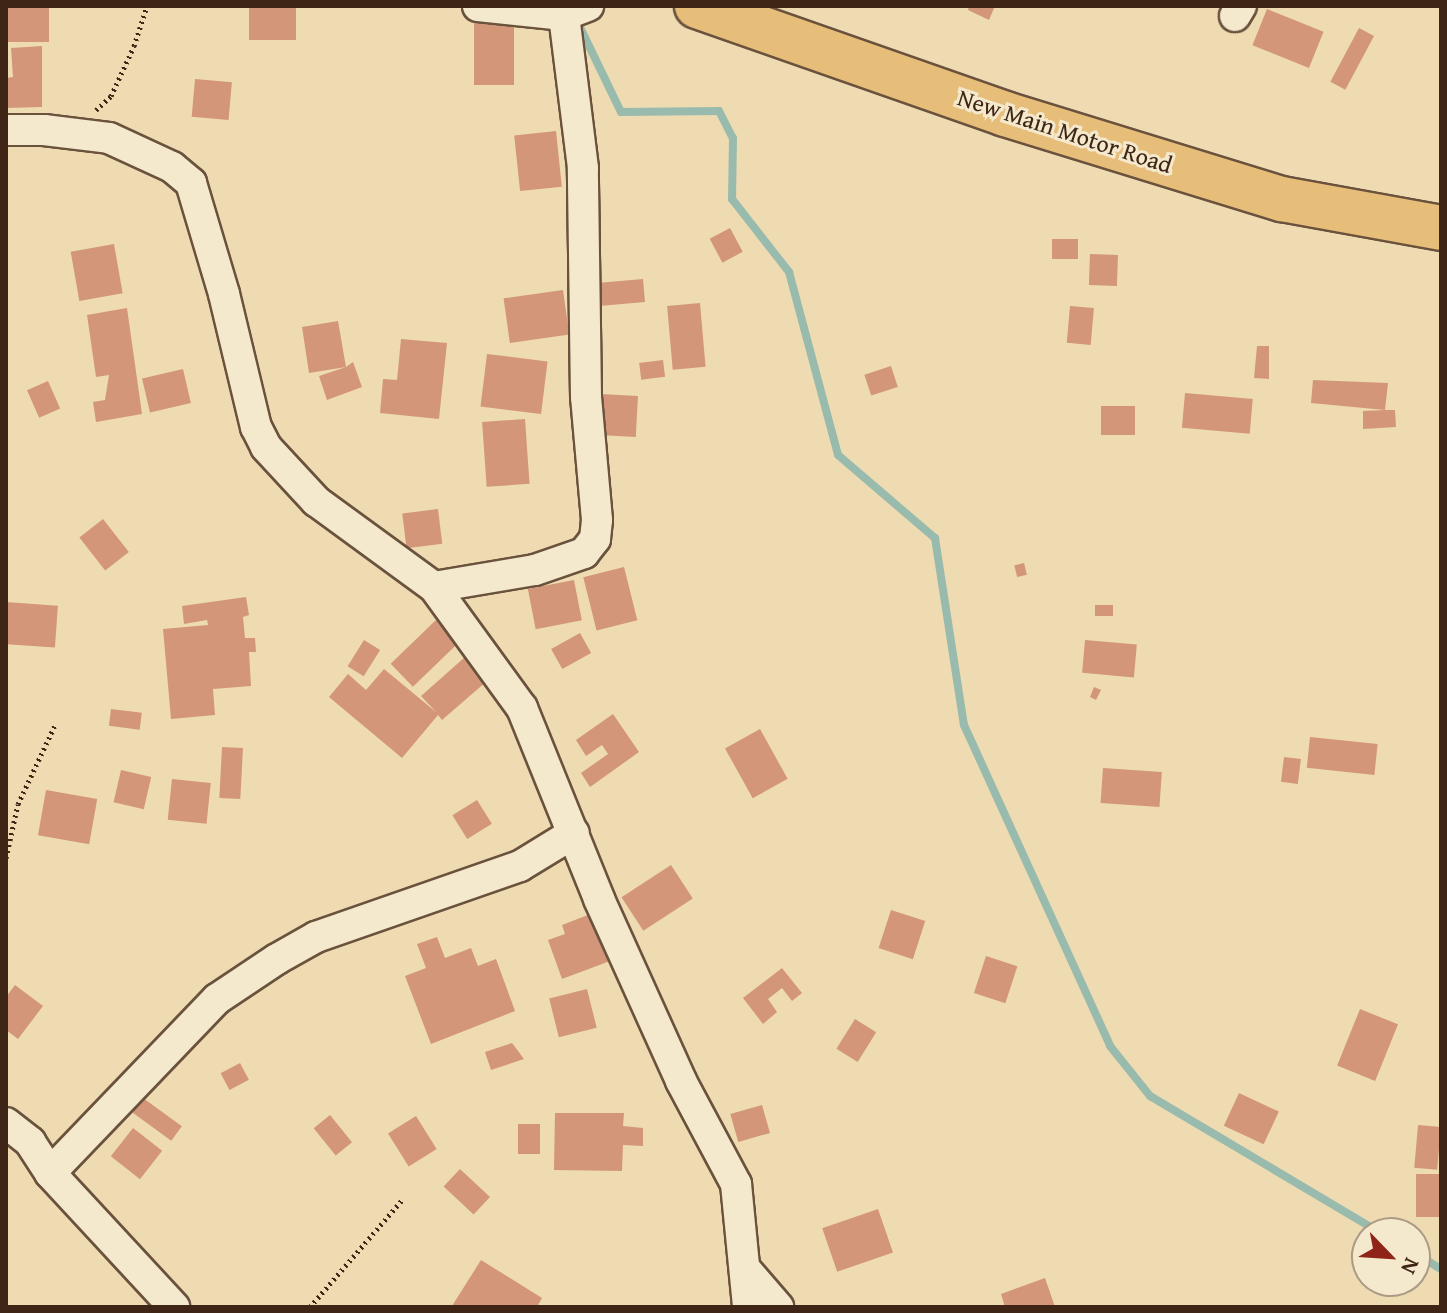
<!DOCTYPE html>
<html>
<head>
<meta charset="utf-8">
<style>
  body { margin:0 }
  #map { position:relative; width:1447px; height:1313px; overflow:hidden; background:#eedbb2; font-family:"Gentium Book Plus",serif }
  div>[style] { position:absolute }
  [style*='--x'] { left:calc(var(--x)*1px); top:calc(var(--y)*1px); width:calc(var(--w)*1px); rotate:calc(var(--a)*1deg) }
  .stream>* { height:8px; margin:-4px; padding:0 4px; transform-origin:4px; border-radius:4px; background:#99bbad }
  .building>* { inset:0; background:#d39679; transform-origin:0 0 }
  .path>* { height:5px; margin-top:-2.5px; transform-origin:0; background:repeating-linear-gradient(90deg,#3e2516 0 2px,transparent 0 6px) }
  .roads { filter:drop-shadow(2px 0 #6a523d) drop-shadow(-2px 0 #6a523d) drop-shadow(0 2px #6a523d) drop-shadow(0 -2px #6a523d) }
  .street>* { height:30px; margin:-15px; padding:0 15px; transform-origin:15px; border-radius:15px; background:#f4e8cd }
  .highway>* { height:44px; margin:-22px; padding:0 22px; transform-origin:22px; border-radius:22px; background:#e7be79 }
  span { translate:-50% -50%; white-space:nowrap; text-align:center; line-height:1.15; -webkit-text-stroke:6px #f4e8cd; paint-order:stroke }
  .street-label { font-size:24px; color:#3e2516 }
  .frame { position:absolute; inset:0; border:8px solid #3e2516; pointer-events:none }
  .north { position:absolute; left:1351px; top:1217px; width:80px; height:80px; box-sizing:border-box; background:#f4e8cd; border:2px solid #ab9a84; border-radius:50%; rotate:115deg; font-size:22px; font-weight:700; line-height:32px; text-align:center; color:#3e2516 }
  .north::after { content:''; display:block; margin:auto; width:28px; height:36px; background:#8f2418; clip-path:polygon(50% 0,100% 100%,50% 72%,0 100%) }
</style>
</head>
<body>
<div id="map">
  <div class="stream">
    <div style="--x:577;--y:21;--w:101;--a:64.2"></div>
    <div style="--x:621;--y:112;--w:98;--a:-0.6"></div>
    <div style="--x:719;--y:111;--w:30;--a:63"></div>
    <div style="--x:733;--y:138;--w:61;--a:90.9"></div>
    <div style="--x:732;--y:199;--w:93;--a:52"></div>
    <div style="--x:789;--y:272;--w:189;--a:75"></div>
    <div style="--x:838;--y:455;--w:128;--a:40.6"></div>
    <div style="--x:935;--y:538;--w:189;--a:81.2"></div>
    <div style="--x:964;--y:725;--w:353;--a:65.5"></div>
    <div style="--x:1110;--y:1046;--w:64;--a:51.3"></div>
    <div style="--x:1150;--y:1096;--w:269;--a:30.7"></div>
    <div style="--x:1415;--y:1253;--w:31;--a:32"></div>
  </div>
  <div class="building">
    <div style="left:8px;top:6px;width:41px;height:36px"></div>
    <div style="left:249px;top:6px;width:47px;height:34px"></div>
    <div style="clip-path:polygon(969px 6px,995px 6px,989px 20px,968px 10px)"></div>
    <div style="left:1267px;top:9px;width:61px;height:39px;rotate:22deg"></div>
    <div style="left:474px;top:12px;width:40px;height:73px"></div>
    <div style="left:1359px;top:28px;width:17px;height:61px;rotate:28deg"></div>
    <div style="clip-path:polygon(42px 46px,42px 107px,6px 108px,6px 78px,13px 77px,11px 48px)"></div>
    <div style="left:195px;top:79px;width:37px;height:38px;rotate:5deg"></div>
    <div style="left:556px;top:131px;width:56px;height:42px;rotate:84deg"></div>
    <div style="left:730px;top:228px;width:27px;height:23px;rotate:62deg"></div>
    <div style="left:1078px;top:239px;width:20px;height:26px;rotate:90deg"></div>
    <div style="left:114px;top:244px;width:50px;height:44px;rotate:80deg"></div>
    <div style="left:1090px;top:254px;width:28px;height:31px;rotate:2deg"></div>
    <div style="left:643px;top:279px;width:23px;height:43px;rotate:85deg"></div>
    <div style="left:563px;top:290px;width:45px;height:60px;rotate:82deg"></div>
    <div style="left:700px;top:303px;width:64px;height:33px;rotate:85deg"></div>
    <div style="left:1070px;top:306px;width:24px;height:37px;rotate:5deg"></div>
    <div style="clip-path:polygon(127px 308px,142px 414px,96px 422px,93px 402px,105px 400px,109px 375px,96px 377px,87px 315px)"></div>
    <div style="clip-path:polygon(338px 321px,346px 367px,353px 362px,362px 387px,327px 400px,319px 376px,346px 367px,309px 373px,302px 327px)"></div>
    <div style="clip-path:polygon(401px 339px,447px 343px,439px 419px,380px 413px,383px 379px,397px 380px)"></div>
    <div style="clip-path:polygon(1257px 346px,1269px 346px,1269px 379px,1254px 378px)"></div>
    <div style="left:487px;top:354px;width:61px;height:53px;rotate:7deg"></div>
    <div style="left:663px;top:360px;width:17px;height:24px;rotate:83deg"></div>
    <div style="left:891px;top:366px;width:22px;height:28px;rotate:72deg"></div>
    <div style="left:183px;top:369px;width:35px;height:42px;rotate:77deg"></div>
    <div style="clip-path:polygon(1313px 380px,1388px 383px,1385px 410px,1395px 410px,1396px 427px,1363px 429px,1363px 411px,1385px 410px,1311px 403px)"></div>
    <div style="left:48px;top:381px;width:30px;height:23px;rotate:66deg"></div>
    <div style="left:1185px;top:393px;width:68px;height:35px;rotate:5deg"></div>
    <div style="left:601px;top:394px;width:37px;height:41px;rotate:3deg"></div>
    <div style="left:1101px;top:406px;width:34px;height:29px"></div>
    <div style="left:525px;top:419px;width:65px;height:43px;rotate:86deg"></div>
    <div style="left:438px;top:509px;width:35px;height:36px;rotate:83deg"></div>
    <div style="left:103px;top:519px;width:42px;height:30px;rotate:52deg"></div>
    <div style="left:1024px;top:563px;width:12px;height:10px;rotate:76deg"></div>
    <div style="left:624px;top:567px;width:55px;height:42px;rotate:76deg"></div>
    <div style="left:574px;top:580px;width:41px;height:47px;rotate:79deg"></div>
    <div style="clip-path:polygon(246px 597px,249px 615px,243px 617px,245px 638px,255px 638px,256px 652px,249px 652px,251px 686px,213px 689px,215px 715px,171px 719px,163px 629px,208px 625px,207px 620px,184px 624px,182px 606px)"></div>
    <div style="left:6px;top:602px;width:52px;height:42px;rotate:4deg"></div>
    <div style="left:1095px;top:605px;width:18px;height:11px"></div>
    <div style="left:436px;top:620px;width:32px;height:63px;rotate:46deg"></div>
    <div style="left:580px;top:633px;width:23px;height:33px;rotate:61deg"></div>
    <div style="left:364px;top:640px;width:19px;height:31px;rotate:32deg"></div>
    <div style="left:1085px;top:640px;width:52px;height:33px;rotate:5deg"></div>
    <div style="clip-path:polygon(465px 657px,487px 681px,442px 720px,438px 715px,402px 758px,329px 697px,348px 674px,366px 690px,384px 669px,436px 712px,421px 696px)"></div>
    <div style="clip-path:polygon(1094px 687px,1101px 690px,1096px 700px,1090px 697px)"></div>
    <div style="left:111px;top:709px;width:31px;height:17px;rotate:7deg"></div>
    <div style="clip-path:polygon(613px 714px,639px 752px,590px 787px,581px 773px,608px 754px,602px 745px,586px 756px,576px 740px)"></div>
    <div style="left:760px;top:729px;width:57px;height:40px;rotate:61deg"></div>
    <div style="left:1310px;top:737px;width:68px;height:31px;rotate:6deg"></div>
    <div style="left:222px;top:747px;width:21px;height:51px;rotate:3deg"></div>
    <div style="left:1284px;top:757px;width:17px;height:25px;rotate:7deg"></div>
    <div style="left:1103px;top:768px;width:59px;height:35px;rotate:4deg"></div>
    <div style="left:121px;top:770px;width:31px;height:33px;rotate:13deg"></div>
    <div style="left:172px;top:779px;width:39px;height:41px;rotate:6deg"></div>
    <div style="left:46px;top:790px;width:52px;height:46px;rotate:10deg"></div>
    <div style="left:477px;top:800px;width:28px;height:29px;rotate:58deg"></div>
    <div style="left:671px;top:865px;width:40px;height:59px;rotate:57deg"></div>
    <div style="left:891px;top:910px;width:36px;height:40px;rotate:18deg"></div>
    <div style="clip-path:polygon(593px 913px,610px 961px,562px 979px,548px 940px,565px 934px,562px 925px)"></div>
    <div style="clip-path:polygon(437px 937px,445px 958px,471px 948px,478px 966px,496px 959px,515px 1011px,431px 1044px,405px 976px,426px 968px,417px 944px)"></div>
    <div style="left:986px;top:956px;width:33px;height:39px;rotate:18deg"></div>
    <div style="clip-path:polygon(782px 968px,802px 993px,792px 1001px,782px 988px,768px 999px,777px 1012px,763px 1024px,743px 998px)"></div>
    <div style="clip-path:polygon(15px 985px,43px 1006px,18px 1039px,6px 1030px,6px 997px)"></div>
    <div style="left:587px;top:989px;width:40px;height:39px;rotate:76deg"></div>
    <div style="left:1360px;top:1009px;width:41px;height:61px;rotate:22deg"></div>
    <div style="left:855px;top:1019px;width:25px;height:35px;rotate:32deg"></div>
    <div style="clip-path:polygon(512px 1043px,524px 1059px,491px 1070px,485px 1052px)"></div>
    <div style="left:240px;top:1063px;width:19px;height:22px;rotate:62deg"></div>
    <div style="left:1239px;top:1093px;width:44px;height:36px;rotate:25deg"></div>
    <div style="left:143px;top:1098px;width:48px;height:18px;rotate:36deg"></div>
    <div style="left:762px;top:1105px;width:29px;height:33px;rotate:74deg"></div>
    <div style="clip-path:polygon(555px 1113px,624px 1113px,623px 1126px,643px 1128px,643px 1146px,623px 1145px,622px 1171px,554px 1170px)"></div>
    <div style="left:330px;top:1115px;width:35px;height:21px;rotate:51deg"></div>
    <div style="left:416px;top:1116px;width:39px;height:33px;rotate:58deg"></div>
    <div style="left:518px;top:1124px;width:22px;height:30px"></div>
    <div style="left:1418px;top:1125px;width:23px;height:43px;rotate:5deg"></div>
    <div style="left:133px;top:1128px;width:37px;height:36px;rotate:38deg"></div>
    <div style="left:460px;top:1169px;width:41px;height:24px;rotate:43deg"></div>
    <div style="left:1416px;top:1174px;width:25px;height:43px"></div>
    <div style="left:878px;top:1209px;width:46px;height:59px;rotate:71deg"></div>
    <div style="clip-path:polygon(481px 1260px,542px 1298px,537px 1307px,452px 1306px)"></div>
    <div style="clip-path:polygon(1045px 1278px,1055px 1307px,1005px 1307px,1001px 1294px)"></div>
  </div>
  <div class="path">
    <div style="--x:96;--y:110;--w:21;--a:-43"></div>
    <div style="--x:111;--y:96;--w:55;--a:-65.3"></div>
    <div style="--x:134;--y:46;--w:42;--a:-72"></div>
    <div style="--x:6;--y:858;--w:55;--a:-77.5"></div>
    <div style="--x:18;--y:804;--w:89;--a:-64.9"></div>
    <div style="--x:310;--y:1307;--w:143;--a:-49.3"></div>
  </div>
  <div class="roads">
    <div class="street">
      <div style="--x:478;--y:6;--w:86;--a:6"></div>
      <div style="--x:564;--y:15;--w:26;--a:-21"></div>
      <div style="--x:1235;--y:16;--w:12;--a:-59"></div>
      <div style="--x:6;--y:130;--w:38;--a:0"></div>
      <div style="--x:44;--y:130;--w:65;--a:7"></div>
      <div style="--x:109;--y:138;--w:69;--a:24.7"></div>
      <div style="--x:172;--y:167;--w:25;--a:40"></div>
      <div style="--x:191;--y:183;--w:116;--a:73.4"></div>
      <div style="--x:224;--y:294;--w:137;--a:76.5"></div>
      <div style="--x:256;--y:427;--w:22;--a:63"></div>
      <div style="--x:266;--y:447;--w:74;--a:47.2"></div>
      <div style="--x:316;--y:501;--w:146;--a:36.1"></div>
      <div style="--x:434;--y:587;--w:150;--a:54"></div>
      <div style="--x:522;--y:708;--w:206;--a:68"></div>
      <div style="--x:599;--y:899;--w:200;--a:65.7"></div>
      <div style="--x:681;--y:1081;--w:117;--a:61.9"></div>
      <div style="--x:736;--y:1184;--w:124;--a:84.4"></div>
      <div style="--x:434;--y:587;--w:102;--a:-9.6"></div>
      <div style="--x:535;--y:570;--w:52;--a:-19.1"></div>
      <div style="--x:584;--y:553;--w:18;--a:-52"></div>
      <div style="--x:595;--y:539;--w:19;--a:-84"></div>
      <div style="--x:597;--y:520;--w:123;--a:-95.1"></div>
      <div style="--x:586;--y:397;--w:229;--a:-90.8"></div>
      <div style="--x:583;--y:168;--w:154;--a:-97.1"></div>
      <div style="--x:6;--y:1123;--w:31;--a:38"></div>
      <div style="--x:30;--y:1142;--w:37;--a:57"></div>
      <div style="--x:50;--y:1173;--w:183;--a:47.2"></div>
      <div style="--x:50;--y:1173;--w:241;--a:-46.2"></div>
      <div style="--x:217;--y:999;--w:72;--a:-33.7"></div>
      <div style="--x:277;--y:959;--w:45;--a:-29.4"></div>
      <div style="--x:316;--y:937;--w:216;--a:-19.2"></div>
      <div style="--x:520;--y:866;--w:63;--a:-31.4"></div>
      <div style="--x:747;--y:1271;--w:48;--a:49.3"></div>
    </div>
    <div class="highway">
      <div style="--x:697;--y:6;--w:326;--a:19.3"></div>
      <div style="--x:1005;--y:114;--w:290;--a:17.1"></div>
      <div style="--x:1282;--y:199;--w:162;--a:10.3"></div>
    </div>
  </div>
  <div class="street-label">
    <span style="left:1065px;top:131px;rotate:18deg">New Main Motor Road</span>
  </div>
  <div class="frame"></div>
  <div class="north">N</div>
</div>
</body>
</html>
